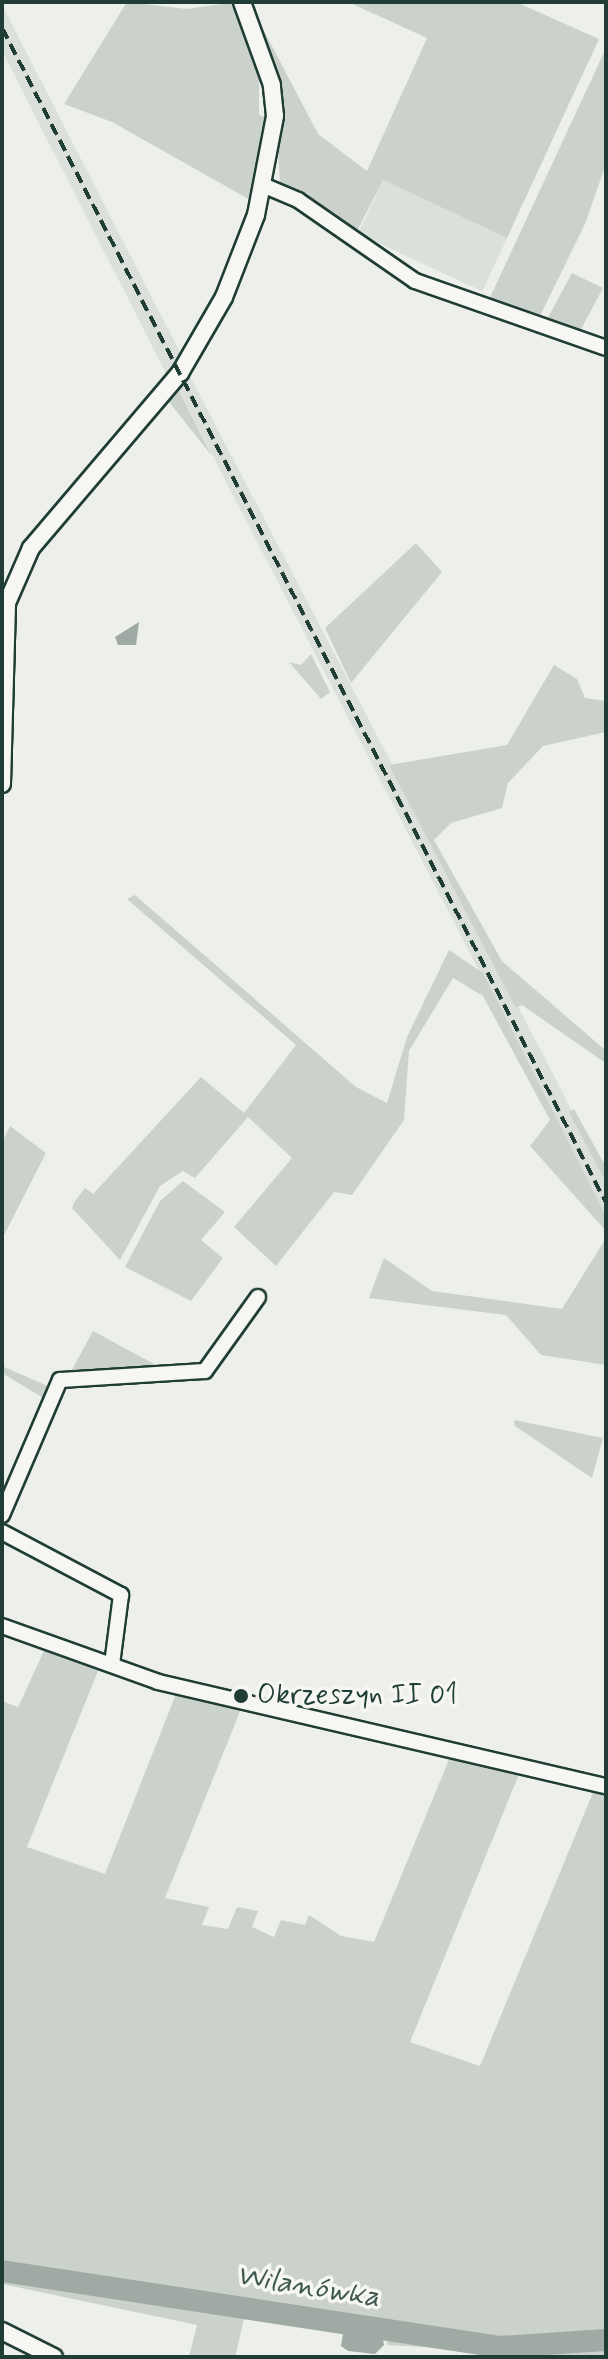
<!DOCTYPE html>
<html>
<head>
<meta charset="utf-8">
<style>
  body { margin:0 }
  #map { position:relative; width:608px; height:2359px; overflow:hidden; background:#edefea; font-family:Mynerve,sans-serif }
  div>[style] { position:absolute }
  [style*='--x'] { left:calc(var(--x)*1px); top:calc(var(--y)*1px); width:calc(var(--w)*1px); rotate:calc(var(--a)*1deg) }
  .built>* { inset:0; background:#dce0db; transform-origin:0 0 }
  .green>* { inset:0; background:#cbd2cc }
  .water>* { inset:0; background:#9faaa4 }
  .river>* { height:22px; margin:-11px; padding:0 11px; transform-origin:11px; border-radius:11px; background:#9faaa4 }
  .roads { filter:drop-shadow(2px 0 #1f3d34) drop-shadow(-2px 0 #1f3d34) drop-shadow(0 2px #1f3d34) drop-shadow(0 -2px #1f3d34) }
  .minor>* { height:14px; margin:-7px; padding:0 7px; transform-origin:7px; border-radius:7px; background:#f6f6f2 }
  .tertiary>* { height:16px; margin:-8px; padding:0 8px; transform-origin:8px; border-radius:8px; background:#f6f6f2 }
  .rail>* { height:4px; margin-top:-2px; transform-origin:0; background:repeating-linear-gradient(90deg,#1f3d34 0 12px,transparent 0 18px) }
  .dots>* { width:22px; height:22px; translate:-50% -50%; box-sizing:border-box; border:4px solid #f6f6f2; border-radius:50% }
  span { translate:-50% -50%; white-space:nowrap; text-align:center; line-height:1.15; -webkit-text-stroke:7px #f6f6f2; paint-order:stroke }
  .poi-label { font-size:28px; color:#1f3d34 }
  .left { translate:0 -50%; text-align:left }
  .water-label { font-size:30px; color:#3f5850; font-style:italic }
  .frame { position:absolute; inset:0; border:4px solid #1f3d34; pointer-events:none }
</style>
</head>
<body>
<div id="map">
  <div class="built">
    <div style="clip-path:polygon(2px 5px,184px 360px,167px 375px,2px 51px)"></div>
    <div style="left:383px;top:180px;width:137px;height:59px;rotate:25deg"></div>
    <div style="clip-path:polygon(191px 378px,564px 1095px,606px 1183px,606px 1216px,178px 389px)"></div>
  </div>
  <div class="green">
    <div style="clip-path:polygon(127px 2px,187px 9px,235px 2px,259px 74px,259px 115px,269px 118px,252px 201px,112px 122px,64px 104px)"></div>
    <div style="clip-path:polygon(249px 2px,318px 134px,367px 171px,427px 38px,348px 2px,516px 2px,599px 39px,507px 238px,383px 180px,356px 233px,280px 184px,273px 61px)"></div>
    <div style="clip-path:polygon(606px 48px,606px 164px,585px 224px,538px 320px,487px 304px)"></div>
    <div style="clip-path:polygon(572px 273px,603px 288px,579px 333px,545px 323px)"></div>
    <div style="clip-path:polygon(178px 389px,212px 456px,169px 402px)"></div>
    <div style="clip-path:polygon(416px 543px,442px 572px,351px 683px,325px 628px)"></div>
    <div style="clip-path:polygon(311px 654px,330px 692px,321px 699px,289px 662px,301px 665px)"></div>
    <div style="clip-path:polygon(554px 665px,577px 679px,585px 698px,606px 701px,606px 732px,543px 746px,508px 783px,502px 808px,451px 823px,434px 840px,502px 961px,604px 1049px,604px 1062px,522px 1005px,516px 1008px,389px 765px,507px 745px)"></div>
    <div style="clip-path:polygon(135px 895px,356px 1087px,387px 1103px,407px 1037px,449px 950px,483px 973px,606px 1216px,606px 1231px,530px 1146px,550px 1120px,483px 996px,453px 978px,409px 1051px,404px 1120px,352px 1195px,334px 1192px,276px 1266px,234px 1227px,292px 1158px,248px 1117px,195px 1178px,183px 1171px,160px 1186px,120px 1260px,72px 1208px,75px 1201px,85px 1188px,93px 1194px,201px 1077px,244px 1113px,296px 1045px,127px 899px)"></div>
    <div style="clip-path:polygon(574px 1109px,606px 1167px,606px 1183px,569px 1112px)"></div>
    <div style="clip-path:polygon(10px 1126px,46px 1153px,2px 1239px,2px 1143px)"></div>
    <div style="clip-path:polygon(183px 1181px,225px 1212px,201px 1240px,223px 1258px,191px 1301px,125px 1267px,160px 1201px)"></div>
    <div style="clip-path:polygon(606px 1238px,606px 1365px,541px 1355px,506px 1315px,369px 1298px,384px 1258px,432px 1291px,562px 1309px)"></div>
    <div style="clip-path:polygon(93px 1331px,167px 1371px,68px 1377px)"></div>
    <div style="clip-path:polygon(2px 1366px,50px 1387px,45px 1399px,2px 1373px)"></div>
    <div style="clip-path:polygon(514px 1420px,603px 1438px,592px 1478px,515px 1426px)"></div>
    <div style="clip-path:polygon(44px 1651px,100px 1666px,27px 1847px,105px 1874px,176px 1694px,241px 1709px,165px 1898px,209px 1907px,202px 1925px,228px 1929px,237px 1907px,258px 1911px,252px 1927px,274px 1937px,281px 1920px,305px 1925px,309px 1915px,341px 1936px,374px 1942px,450px 1757px,519px 1774px,410px 2042px,480px 2066px,594px 1790px,606px 1793px,606px 2357px,485px 2357px,486px 2351px,387px 2345px,388px 2334px,245px 2315px,235px 2357px,189px 2357px,197px 2325px,2px 2284px,2px 1701px,18px 1707px)"></div>
  </div>
  <div class="water">
    <div style="clip-path:polygon(139px 622px,136px 645px,118px 645px,115px 637px)"></div>
    <div style="clip-path:polygon(343px 2333px,383px 2339px,384px 2345px,375px 2354px,348px 2351px,341px 2346px)"></div>
  </div>
  <div class="river">
    <div style="--x:2;--y:2271;--w:503;--a:8.69"></div>
    <div style="--x:499;--y:2347;--w:107;--a:-3.7"></div>
  </div>
  <div class="roads">
    <div class="minor">
      <div style="--x:265;--y:186;--w:36;--a:23"></div>
      <div style="--x:298;--y:200;--w:142;--a:34.7"></div>
      <div style="--x:415;--y:281;--w:202;--a:19.3"></div>
      <div style="--x:2;--y:1515;--w:147;--a:-66.8"></div>
      <div style="--x:60;--y:1380;--w:145;--a:-3.6"></div>
      <div style="--x:205;--y:1371;--w:91;--a:-54.4"></div>
      <div style="--x:2;--y:1532;--w:135;--a:27.9"></div>
      <div style="--x:121;--y:1595;--w:70;--a:97.4"></div>
      <div style="--x:2;--y:1626;--w:166;--a:19.7"></div>
      <div style="--x:158;--y:1682;--w:460;--a:13.1"></div>
    </div>
    <div class="tertiary">
      <div style="--x:2;--y:784;--w:181;--a:-88.4"></div>
      <div style="--x:7;--y:603;--w:60;--a:-66.4"></div>
      <div style="--x:31;--y:548;--w:230;--a:-49.6"></div>
      <div style="--x:180;--y:373;--w:88;--a:-59.9"></div>
      <div style="--x:224;--y:297;--w:88;--a:-68.7"></div>
      <div style="--x:256;--y:215;--w:101;--a:-79.1"></div>
      <div style="--x:275;--y:116;--w:31;--a:-96"></div>
      <div style="--x:272;--y:85;--w:88;--a:-109.9"></div>
      <div style="--x:2;--y:2331;--w:58;--a:26.6"></div>
    </div>
  </div>
  <div class="rail">
    <div style="--x:2;--y:28;--w:1321;--a:62.79"></div>
  </div>
  <div class="dots">
    <div style="left:241px;top:1696px;background:#1f3d34"></div>
  </div>
  <div class="poi-label">
    <span class="left" style="left:257px;top:1696px">Okrzeszyn II 01</span>
  </div>
  <div class="water-label">
    <span style="left:308px;top:2287px;rotate:9deg">Wilanówka</span>
  </div>
  <div class="frame"></div>
</div>
</body>
</html>
